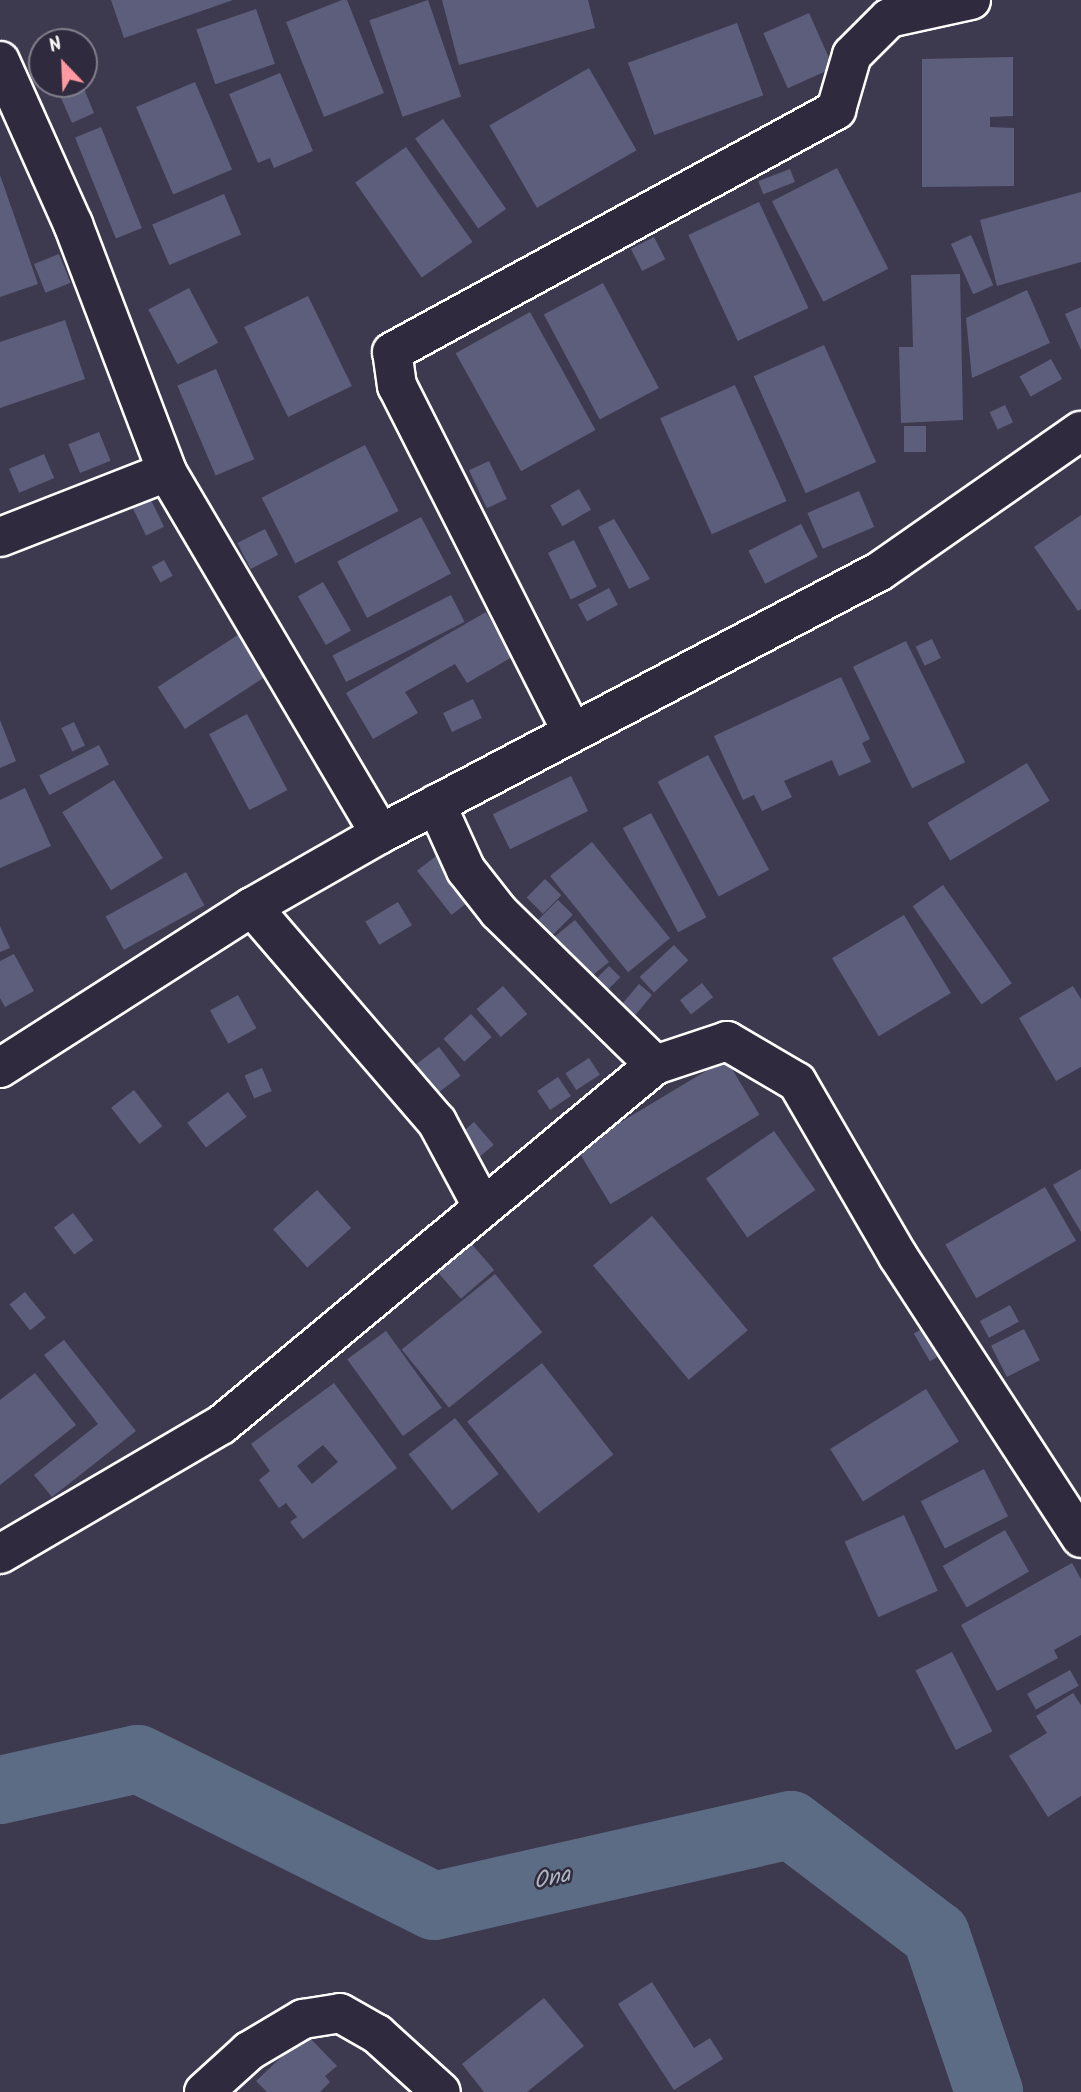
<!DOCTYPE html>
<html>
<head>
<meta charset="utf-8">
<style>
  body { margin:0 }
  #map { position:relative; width:1081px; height:2092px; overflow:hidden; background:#3d3a50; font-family:Kalam,sans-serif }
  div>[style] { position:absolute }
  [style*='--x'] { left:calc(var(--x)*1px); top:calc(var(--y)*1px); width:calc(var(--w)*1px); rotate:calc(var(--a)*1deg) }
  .river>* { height:68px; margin:-34px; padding:0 34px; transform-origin:34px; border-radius:34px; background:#5d6c85 }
  .building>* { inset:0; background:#5d5e7b; transform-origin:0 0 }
  .roads { filter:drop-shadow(2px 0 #fff) drop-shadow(-2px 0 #fff) drop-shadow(0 2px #fff) drop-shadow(0 -2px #fff) }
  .minor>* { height:38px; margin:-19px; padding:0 19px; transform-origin:19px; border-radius:19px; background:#2f2a3d }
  span { translate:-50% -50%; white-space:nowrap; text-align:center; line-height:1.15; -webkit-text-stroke:5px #2f2a3d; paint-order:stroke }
  .water-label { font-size:23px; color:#aeb6c2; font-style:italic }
  .north { position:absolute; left:28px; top:28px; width:70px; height:70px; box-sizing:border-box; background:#2f2a3d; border:2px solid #827f8b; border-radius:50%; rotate:337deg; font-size:19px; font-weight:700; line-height:28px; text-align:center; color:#fff }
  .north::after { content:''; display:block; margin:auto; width:24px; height:32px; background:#ff9aa2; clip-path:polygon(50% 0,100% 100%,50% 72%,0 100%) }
</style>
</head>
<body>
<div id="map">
  <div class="river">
    <div style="--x:0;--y:1790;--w:141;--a:-12.7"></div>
    <div style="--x:138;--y:1759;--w:330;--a:26.4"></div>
    <div style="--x:434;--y:1906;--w:366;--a:-12.8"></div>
    <div style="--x:791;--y:1825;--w:182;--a:37.2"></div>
    <div style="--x:936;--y:1935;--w:166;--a:71.3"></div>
  </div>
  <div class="building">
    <div style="clip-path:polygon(111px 0,233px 0,124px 38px)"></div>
    <div style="clip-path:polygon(342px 0,347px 0,384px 93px,324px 117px,286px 22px)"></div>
    <div style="left:428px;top:0;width:102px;height:62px;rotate:71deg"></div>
    <div style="clip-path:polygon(442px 0,588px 0,595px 28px,459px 65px)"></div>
    <div style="left:256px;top:9px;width:58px;height:63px;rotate:71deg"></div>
    <div style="left:809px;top:13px;width:60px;height:50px;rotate:66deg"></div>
    <div style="left:737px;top:23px;width:77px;height:116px;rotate:70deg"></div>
    <div style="clip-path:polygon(1013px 57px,1013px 116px,990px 117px,990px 127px,1014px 128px,1014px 186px,922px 187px,922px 59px)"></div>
    <div style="left:589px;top:68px;width:95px;height:115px;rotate:60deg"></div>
    <div style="clip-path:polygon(280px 73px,313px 151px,274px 168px,270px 158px,258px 163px,229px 94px)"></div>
    <div style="left:195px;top:82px;width:95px;height:64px;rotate:67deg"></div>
    <div style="clip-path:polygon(69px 84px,82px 84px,94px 113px,72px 123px,57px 89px)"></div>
    <div style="left:443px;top:119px;width:110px;height:34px;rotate:55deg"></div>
    <div style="left:101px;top:127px;width:109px;height:28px;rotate:68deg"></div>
    <div style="left:406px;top:147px;width:116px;height:62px;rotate:55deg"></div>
    <div style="left:837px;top:168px;width:113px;height:73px;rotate:63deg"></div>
    <div style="left:790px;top:169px;width:14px;height:34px;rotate:69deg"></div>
    <div style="clip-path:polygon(0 175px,38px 284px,0 297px)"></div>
    <div style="clip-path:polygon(1081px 192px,1081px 262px,997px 286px,980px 220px)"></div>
    <div style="left:224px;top:194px;width:44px;height:78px;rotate:67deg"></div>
    <div style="left:759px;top:202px;width:117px;height:78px;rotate:65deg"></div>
    <div style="left:971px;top:235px;width:55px;height:22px;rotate:66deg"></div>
    <div style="left:654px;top:237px;width:25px;height:26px;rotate:63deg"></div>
    <div style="left:59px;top:254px;width:31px;height:27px;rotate:68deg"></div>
    <div style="clip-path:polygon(960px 274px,963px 420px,901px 423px,899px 347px,913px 347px,911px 275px)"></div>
    <div style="left:603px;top:283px;width:119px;height:67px;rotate:62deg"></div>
    <div style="left:189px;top:288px;width:62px;height:46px;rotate:62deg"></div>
    <div style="clip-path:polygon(1027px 290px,1050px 343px,972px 378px,966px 318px)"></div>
    <div style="left:308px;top:296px;width:100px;height:71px;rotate:64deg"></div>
    <div style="clip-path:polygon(1081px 307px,1081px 350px,1065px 314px)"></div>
    <div style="left:530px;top:312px;width:135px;height:85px;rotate:61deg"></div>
    <div style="clip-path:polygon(65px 320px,85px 379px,0 408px,0 342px)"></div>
    <div style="left:824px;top:345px;width:128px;height:77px;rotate:66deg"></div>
    <div style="left:1051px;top:359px;width:23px;height:36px;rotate:61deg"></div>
    <div style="left:216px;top:369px;width:98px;height:42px;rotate:67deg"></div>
    <div style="left:735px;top:385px;width:127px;height:82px;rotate:66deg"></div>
    <div style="left:1005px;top:405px;width:19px;height:17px;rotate:65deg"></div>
    <div style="left:904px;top:426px;width:22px;height:26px"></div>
    <div style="left:99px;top:432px;width:31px;height:33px;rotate:68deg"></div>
    <div style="left:365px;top:445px;width:74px;height:116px;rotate:63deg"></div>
    <div style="left:44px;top:454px;width:26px;height:38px;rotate:67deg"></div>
    <div style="left:489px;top:461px;width:42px;height:22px;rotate:65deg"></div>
    <div style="left:579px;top:489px;width:24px;height:33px;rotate:60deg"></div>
    <div style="left:859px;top:491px;width:39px;height:56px;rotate:67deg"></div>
    <div style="left:150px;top:498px;width:32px;height:20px;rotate:64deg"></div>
    <div style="clip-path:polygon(1081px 515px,1081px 609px,1078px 611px,1034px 547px)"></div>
    <div style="left:421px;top:517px;width:64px;height:95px;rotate:62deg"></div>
    <div style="clip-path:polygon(614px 519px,650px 579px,629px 589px,598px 527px)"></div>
    <div style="left:801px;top:524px;width:37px;height:59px;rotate:63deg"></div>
    <div style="left:265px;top:529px;width:29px;height:31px;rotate:63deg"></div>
    <div style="left:574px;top:540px;width:52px;height:29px;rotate:64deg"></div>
    <div style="left:164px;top:560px;width:18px;height:14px;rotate:61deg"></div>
    <div style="left:323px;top:582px;width:56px;height:29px;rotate:60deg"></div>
    <div style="left:609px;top:588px;width:19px;height:35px;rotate:62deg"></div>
    <div style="left:451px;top:595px;width:30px;height:133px;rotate:63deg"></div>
    <div style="clip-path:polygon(486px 612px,512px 657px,467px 683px,455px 664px,405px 692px,418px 713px,373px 739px,346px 693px)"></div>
    <div style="left:244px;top:631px;width:50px;height:103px;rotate:57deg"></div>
    <div style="left:932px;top:639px;width:21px;height:18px;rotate:65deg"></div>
    <div style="left:906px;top:641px;width:135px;height:59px;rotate:64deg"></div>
    <div style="clip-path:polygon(841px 677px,870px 739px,862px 743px,871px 762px,839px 776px,832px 760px,784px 781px,792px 797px,762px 811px,754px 795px,743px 800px,714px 736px)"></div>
    <div style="left:473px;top:699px;width:21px;height:33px;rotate:65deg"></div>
    <div style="left:247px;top:714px;width:86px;height:43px;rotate:62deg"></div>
    <div style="clip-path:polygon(0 720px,16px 761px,0 768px)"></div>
    <div style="left:74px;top:722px;width:26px;height:14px;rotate:65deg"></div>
    <div style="left:99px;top:745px;width:22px;height:67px;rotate:63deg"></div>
    <div style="left:708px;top:755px;width:130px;height:57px;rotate:62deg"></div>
    <div style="left:1027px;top:763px;width:44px;height:116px;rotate:59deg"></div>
    <div style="left:571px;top:776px;width:39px;height:87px;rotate:64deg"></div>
    <div style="left:114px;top:780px;width:92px;height:61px;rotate:58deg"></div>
    <div style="clip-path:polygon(25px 788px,51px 846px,0 868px,0 800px)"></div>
    <div style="left:651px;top:813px;width:118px;height:32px;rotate:62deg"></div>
    <div style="left:592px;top:842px;width:124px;height:54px;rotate:51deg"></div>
    <div style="left:436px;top:856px;width:56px;height:24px;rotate:52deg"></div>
    <div style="left:186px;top:872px;width:38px;height:92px;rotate:61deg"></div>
    <div style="left:545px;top:879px;width:23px;height:26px;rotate:45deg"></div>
    <div style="left:943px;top:885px;width:120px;height:37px;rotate:55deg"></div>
    <div style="left:558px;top:900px;width:21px;height:30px;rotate:45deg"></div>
    <div style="left:398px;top:902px;width:27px;height:38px;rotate:59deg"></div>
    <div style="left:904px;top:915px;width:91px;height:84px;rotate:59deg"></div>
    <div style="left:575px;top:920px;width:54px;height:27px;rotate:51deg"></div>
    <div style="clip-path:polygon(0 926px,10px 948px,0 952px)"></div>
    <div style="left:674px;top:945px;width:21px;height:47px;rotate:47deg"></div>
    <div style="clip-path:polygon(14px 954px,34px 991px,5px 1007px,0 998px,0 961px)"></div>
    <div style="left:609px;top:966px;width:16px;height:23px;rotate:45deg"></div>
    <div style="left:702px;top:983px;width:18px;height:28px;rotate:52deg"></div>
    <div style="left:639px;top:984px;width:17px;height:28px;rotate:40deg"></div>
    <div style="left:503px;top:986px;width:37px;height:35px;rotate:49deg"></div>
    <div style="clip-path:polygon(1073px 986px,1081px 999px,1081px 1067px,1056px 1081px,1019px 1018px)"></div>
    <div style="left:238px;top:995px;width:38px;height:32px;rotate:61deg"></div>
    <div style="left:471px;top:1014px;width:31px;height:37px;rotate:48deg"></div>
    <div style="left:439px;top:1047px;width:36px;height:34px;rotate:53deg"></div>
    <div style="left:589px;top:1058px;width:20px;height:28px;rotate:57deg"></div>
    <div style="left:726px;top:1059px;width:65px;height:174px;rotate:59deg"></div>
    <div style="left:262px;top:1068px;width:25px;height:19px;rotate:67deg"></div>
    <div style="left:558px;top:1077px;width:23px;height:25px;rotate:56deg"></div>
    <div style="left:134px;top:1090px;width:46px;height:29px;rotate:52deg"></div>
    <div style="left:228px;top:1092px;width:31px;height:51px;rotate:53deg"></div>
    <div style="left:474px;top:1122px;width:30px;height:22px;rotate:49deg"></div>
    <div style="left:774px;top:1131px;width:72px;height:83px;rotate:55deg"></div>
    <div style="clip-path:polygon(1081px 1169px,1081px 1232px,1053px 1185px)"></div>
    <div style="left:1045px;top:1187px;width:62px;height:115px;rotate:60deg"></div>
    <div style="left:317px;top:1190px;width:51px;height:59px;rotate:48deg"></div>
    <div style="left:73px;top:1213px;width:34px;height:24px;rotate:53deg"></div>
    <div style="left:652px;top:1216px;width:149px;height:77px;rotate:50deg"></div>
    <div style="left:462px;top:1233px;width:49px;height:44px;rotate:49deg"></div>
    <div style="left:495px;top:1274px;width:75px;height:120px;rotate:51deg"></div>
    <div style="left:25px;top:1292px;width:33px;height:20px;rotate:51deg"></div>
    <div style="left:1010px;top:1305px;width:19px;height:34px;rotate:62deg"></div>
    <div style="left:932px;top:1323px;width:32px;height:21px;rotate:60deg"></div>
    <div style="left:1024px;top:1329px;width:35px;height:37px;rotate:63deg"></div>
    <div style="left:386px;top:1331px;width:95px;height:48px;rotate:54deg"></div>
    <div style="clip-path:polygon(64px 1340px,136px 1431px,52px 1497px,34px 1475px,98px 1424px,44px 1355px)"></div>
    <div style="left:542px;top:1363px;width:116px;height:95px;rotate:52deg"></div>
    <div style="clip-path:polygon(35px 1373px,76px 1425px,0 1485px,0 1400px)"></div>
    <div style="clip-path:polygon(evenodd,334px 1383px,397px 1468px,303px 1539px,290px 1522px,297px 1517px,286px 1503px,279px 1508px,259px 1480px,270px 1471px,251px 1444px,334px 1383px,323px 1445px,338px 1462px,312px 1484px,297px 1466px,323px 1445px)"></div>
    <div style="left:926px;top:1389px;width:62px;height:113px;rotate:58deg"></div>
    <div style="left:455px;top:1418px;width:71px;height:59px;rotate:52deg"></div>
    <div style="left:984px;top:1469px;width:53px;height:71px;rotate:63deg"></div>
    <div style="left:904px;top:1515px;width:83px;height:65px;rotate:66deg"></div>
    <div style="left:1005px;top:1530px;width:48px;height:72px;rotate:60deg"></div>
    <div style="clip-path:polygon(1072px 1563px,1081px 1579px,1081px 1635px,1054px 1650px,1058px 1658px,997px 1691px,961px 1625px)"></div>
    <div style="left:952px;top:1652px;width:89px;height:41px;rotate:63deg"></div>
    <div style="left:1070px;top:1670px;width:18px;height:49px;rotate:61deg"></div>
    <div style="clip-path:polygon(1073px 1693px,1081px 1705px,1081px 1796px,1048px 1817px,1009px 1756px,1047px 1733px,1036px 1716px)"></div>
    <div style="clip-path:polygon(652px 1982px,694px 2048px,710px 2038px,723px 2059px,674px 2090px,618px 2004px)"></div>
    <div style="clip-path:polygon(544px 1998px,584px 2046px,527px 2092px,484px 2092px,462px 2064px)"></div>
    <div style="clip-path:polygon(306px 2034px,337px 2066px,325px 2076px,330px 2082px,320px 2092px,267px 2092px,256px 2081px)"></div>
  </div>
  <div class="roads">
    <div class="minor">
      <div style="--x:0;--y:61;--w:179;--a:65.9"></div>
      <div style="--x:73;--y:224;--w:265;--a:69.2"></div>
      <div style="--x:167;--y:472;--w:420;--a:59.5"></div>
      <div style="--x:0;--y:537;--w:179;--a:-21.3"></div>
      <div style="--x:572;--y:732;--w:388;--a:-116.8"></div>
      <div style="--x:397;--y:386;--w:34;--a:-98"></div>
      <div style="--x:392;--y:352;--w:506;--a:-28.59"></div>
      <div style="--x:836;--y:110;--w:57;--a:-73.8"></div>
      <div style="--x:852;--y:55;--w:52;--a:-45"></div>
      <div style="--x:889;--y:18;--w:84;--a:-12.4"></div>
      <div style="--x:436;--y:804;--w:72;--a:65.6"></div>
      <div style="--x:466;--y:870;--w:53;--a:51.8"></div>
      <div style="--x:499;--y:912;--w:219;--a:44.4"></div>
      <div style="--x:655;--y:1065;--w:76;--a:-18.4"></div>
      <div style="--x:727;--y:1041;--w:81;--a:30.4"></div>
      <div style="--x:797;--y:1082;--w:201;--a:59.9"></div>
      <div style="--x:898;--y:1256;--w:336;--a:57"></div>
      <div style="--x:252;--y:907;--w:284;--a:49.3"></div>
      <div style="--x:437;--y:1122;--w:95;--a:61.8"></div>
      <div style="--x:0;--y:1068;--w:299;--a:-32.6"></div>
      <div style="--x:252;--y:907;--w:147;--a:-29.7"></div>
      <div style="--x:380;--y:834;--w:565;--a:-27.74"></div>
      <div style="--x:880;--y:571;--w:245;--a:-34.9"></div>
      <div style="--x:0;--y:1554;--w:256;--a:-30.3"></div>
      <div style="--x:221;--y:1425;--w:564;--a:-39.68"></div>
      <div style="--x:204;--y:2092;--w:61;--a:-42.3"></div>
      <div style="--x:249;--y:2051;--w:63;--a:-30.7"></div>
      <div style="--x:303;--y:2019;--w:37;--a:-9"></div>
      <div style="--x:340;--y:2013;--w:43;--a:29.6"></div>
      <div style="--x:377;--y:2034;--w:86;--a:42.2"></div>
    </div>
  </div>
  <div class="water-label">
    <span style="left:552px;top:1879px;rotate:-13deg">Ona</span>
  </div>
  <div class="north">N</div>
</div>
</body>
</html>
